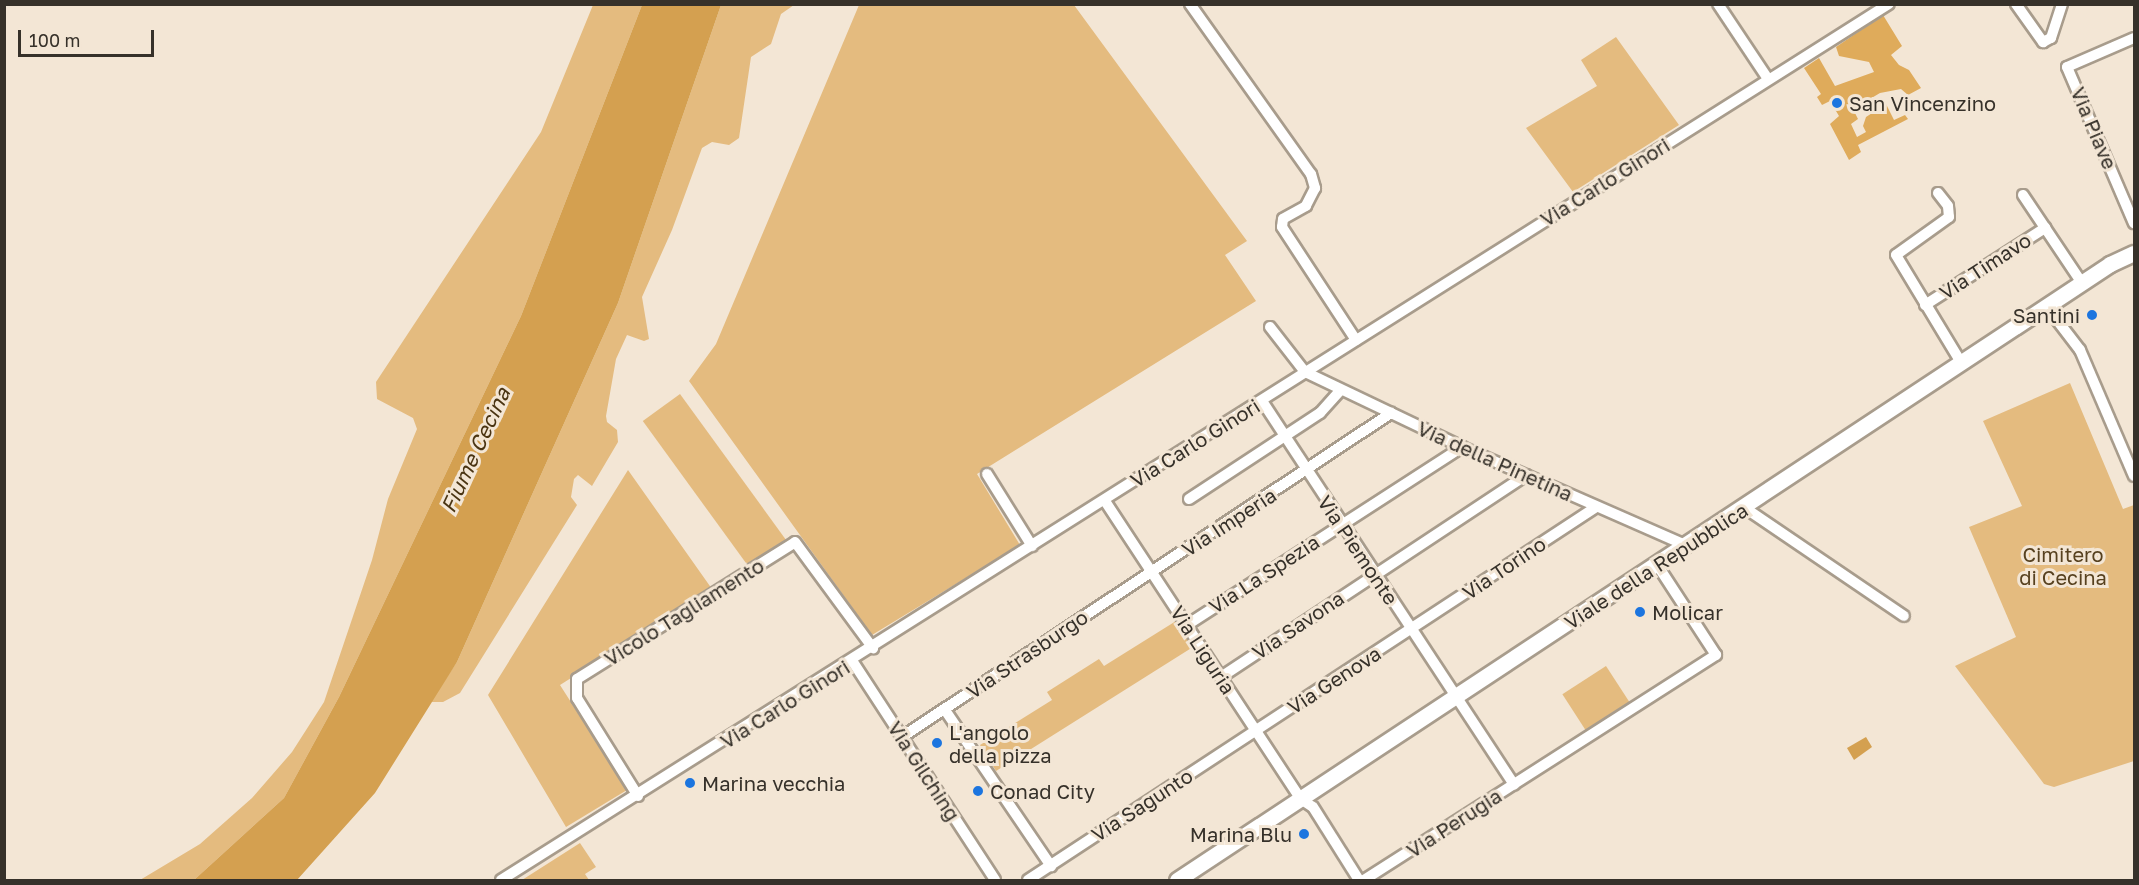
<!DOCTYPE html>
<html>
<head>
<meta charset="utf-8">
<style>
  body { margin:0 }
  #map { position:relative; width:2139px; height:885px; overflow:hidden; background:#f3e6d5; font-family:"Golos Text",sans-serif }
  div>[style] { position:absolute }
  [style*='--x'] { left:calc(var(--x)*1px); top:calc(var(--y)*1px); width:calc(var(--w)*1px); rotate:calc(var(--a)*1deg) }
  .green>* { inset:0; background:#e4bb7f; transform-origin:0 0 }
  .forest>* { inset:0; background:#dfab5b }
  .water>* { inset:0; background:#d4a050 }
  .roads { filter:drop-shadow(2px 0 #a89c8c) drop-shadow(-2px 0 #a89c8c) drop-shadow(0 2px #a89c8c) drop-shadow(0 -2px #a89c8c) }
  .street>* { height:10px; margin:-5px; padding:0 5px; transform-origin:5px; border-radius:5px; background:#fff }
  .secondary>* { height:15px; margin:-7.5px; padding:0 7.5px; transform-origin:7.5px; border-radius:7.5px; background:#fff }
  .dots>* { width:16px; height:16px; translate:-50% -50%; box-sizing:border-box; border:3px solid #f3e6d5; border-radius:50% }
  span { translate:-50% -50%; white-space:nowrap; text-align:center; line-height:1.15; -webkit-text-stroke:6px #f3e6d5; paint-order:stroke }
  .poi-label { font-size:20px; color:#36312a }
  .left { translate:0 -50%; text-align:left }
  .right { translate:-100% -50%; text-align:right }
  .street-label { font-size:20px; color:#36312a }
  .park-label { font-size:20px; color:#57411f }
  .water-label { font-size:21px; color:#4a3412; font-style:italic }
  .frame { position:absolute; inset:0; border:6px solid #36312a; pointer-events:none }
  .scale { position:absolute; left:18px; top:30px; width:136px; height:27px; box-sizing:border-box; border:3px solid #36312a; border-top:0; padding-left:8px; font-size:18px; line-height:21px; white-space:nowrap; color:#36312a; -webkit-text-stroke:4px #f3e6d5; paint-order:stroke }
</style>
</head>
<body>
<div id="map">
  <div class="green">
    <div style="clip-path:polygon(593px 5px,642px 5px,521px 316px,339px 697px,284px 798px,194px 880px,140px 880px,200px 844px,252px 798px,292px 752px,324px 702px,372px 560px,388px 499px,417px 429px,413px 418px,377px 399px,376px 382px,541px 132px)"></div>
    <div style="clip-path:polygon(721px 5px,794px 5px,781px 14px,771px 44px,751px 57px,739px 138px,729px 145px,712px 142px,702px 148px,672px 230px,642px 297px,649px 339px,644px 341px,627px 335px,616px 359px,606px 416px,607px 422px,617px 430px,618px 442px,592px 486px,578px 475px,574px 479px,571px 497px,577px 505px,460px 693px,443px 702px,430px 702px,457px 662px,618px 303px)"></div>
    <div style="clip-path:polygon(859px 5px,1074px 5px,1247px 241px,1225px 255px,1256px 301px,977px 474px,1020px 545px,872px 635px,689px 381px,716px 344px)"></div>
    <div style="clip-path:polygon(1616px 37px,1679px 125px,1573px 192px,1526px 128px,1597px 86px,1581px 60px)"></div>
    <div style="clip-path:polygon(2070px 383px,2123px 509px,2134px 505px,2134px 761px,2054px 787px,2044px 784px,1955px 666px,2016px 637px,1969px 527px,2022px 506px,1983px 421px)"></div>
    <div style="left:680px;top:394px;width:182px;height:46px;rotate:54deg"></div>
    <div style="clip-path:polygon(628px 470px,712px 589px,560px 685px,627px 790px,566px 827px,488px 695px)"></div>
    <div style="clip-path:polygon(1176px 621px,1193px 647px,996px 771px,980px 745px,1052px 700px,1047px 692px,1099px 659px,1104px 666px)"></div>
    <div style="left:1606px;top:666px;width:43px;height:52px;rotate:57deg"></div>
    <div style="clip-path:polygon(580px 843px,596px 867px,585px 874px,589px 880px,522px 880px)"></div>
  </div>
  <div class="forest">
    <div style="clip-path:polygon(1883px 15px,1902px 46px,1891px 55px,1899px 65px,1909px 70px,1921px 88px,1908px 95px,1901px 89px,1880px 93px,1853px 109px,1858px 119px,1851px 124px,1857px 137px,1866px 132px,1863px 126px,1866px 117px,1886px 104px,1894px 120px,1905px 115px,1908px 119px,1858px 145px,1861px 152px,1849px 160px,1830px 124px,1839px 116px,1830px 101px,1822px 105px,1817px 97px,1821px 94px,1804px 68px,1819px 58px,1835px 86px,1874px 72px,1869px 62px,1839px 56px,1836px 47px)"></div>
  </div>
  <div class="water">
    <div style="clip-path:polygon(642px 5px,721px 5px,618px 303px,457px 662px,375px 793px,297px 880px,194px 880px,284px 798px,339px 697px,521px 316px)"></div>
    <div style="clip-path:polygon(1866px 737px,1872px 747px,1854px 760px,1847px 748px)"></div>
  </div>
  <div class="roads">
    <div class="street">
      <div style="--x:1190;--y:4;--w:209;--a:54.6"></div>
      <div style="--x:1311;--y:174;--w:15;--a:74"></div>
      <div style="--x:1315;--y:188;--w:20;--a:117"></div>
      <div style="--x:1306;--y:206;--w:26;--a:151"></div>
      <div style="--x:1283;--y:219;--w:8;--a:97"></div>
      <div style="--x:1282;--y:227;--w:135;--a:56.8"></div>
      <div style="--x:1718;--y:4;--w:90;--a:56.3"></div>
      <div style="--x:2016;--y:4;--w:47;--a:54.6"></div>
      <div style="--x:2043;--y:42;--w:9;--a:-27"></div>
      <div style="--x:2051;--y:38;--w:36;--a:-72"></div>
      <div style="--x:2134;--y:38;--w:73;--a:156.6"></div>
      <div style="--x:2067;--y:67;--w:170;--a:66.8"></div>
      <div style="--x:1938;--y:193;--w:16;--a:52"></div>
      <div style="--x:1948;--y:206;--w:11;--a:85"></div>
      <div style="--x:1949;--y:217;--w:65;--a:144.4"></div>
      <div style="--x:1896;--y:255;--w:127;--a:58.8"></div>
      <div style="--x:2023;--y:195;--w:106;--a:56.2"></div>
      <div style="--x:1925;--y:305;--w:143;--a:-32.7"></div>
      <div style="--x:2047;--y:307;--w:54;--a:52.5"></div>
      <div style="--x:2080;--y:350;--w:137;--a:66.8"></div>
      <div style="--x:1270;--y:327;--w:57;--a:52.1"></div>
      <div style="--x:1305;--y:372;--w:174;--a:25.5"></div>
      <div style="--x:1462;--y:447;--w:246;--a:23.7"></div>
      <div style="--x:1262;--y:401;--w:459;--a:56.7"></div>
      <div style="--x:987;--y:474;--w:85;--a:58"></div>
      <div style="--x:1189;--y:499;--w:157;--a:-33.3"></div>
      <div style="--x:1320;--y:413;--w:31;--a:-48"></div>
      <div style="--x:1105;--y:501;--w:357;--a:56.7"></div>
      <div style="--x:1301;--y:799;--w:14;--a:34"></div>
      <div style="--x:1313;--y:807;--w:86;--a:57.8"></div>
      <div style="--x:1745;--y:508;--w:192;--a:34.2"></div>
      <div style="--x:1187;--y:625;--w:328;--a:-32.9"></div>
      <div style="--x:853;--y:662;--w:260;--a:56.9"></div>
      <div style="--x:1221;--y:677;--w:366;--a:-33.5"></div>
      <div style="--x:945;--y:710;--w:189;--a:55.8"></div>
      <div style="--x:902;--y:737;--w:587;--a:-33.53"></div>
      <div style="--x:638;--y:796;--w:115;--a:-121.9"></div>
      <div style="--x:577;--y:698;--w:19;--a:-90"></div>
      <div style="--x:577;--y:679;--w:257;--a:-32.1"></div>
      <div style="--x:795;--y:542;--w:132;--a:53.7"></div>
      <div style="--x:501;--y:880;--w:1641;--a:-32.26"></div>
      <div style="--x:1028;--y:880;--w:680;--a:-33.29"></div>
      <div style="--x:1364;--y:880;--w:418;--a:-32.6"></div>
      <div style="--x:1716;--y:655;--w:106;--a:-123.1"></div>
    </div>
    <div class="secondary">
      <div style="--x:1177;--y:880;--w:1118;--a:-33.43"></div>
      <div style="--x:2110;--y:264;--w:26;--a:-25"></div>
    </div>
  </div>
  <div class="dots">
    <div style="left:1837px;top:103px;background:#1c75df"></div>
    <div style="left:2092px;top:315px;background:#1c75df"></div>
    <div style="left:1640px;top:612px;background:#1c75df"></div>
    <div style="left:937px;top:743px;background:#1c75df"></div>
    <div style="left:690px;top:783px;background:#1c75df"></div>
    <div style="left:978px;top:791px;background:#1c75df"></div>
    <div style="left:1304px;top:834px;background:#1c75df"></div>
  </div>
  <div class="poi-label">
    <span class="left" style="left:1849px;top:103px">San Vincenzino</span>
    <span class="right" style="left:2080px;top:315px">Santini</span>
    <span class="left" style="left:1652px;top:612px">Molicar</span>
    <span class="left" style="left:949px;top:744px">L'angolo<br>della pizza</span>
    <span class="left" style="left:702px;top:783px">Marina vecchia</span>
    <span class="left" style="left:990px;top:791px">Conad City</span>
    <span class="right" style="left:1292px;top:834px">Marina Blu</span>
  </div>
  <div class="street-label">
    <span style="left:2094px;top:128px;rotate:67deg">Via Piave</span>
    <span style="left:1605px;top:182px;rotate:-32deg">Via Carlo Ginori</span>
    <span style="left:1985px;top:266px;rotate:-33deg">Via Timavo</span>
    <span style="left:1195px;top:443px;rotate:-32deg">Via Carlo Ginori</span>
    <span style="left:1495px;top:461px;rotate:24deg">Via della Pinetina</span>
    <span style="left:1229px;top:522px;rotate:-33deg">Via Imperia</span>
    <span style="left:1358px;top:550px;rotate:56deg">Via Piemonte</span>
    <span style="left:1656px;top:566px;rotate:-33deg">Viale della Repubblica</span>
    <span style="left:1504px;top:568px;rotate:-34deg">Via Torino</span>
    <span style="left:1264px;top:574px;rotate:-33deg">Via La Spezia</span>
    <span style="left:684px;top:612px;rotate:-32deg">Vicolo Tagliamento</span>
    <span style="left:1298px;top:625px;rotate:-34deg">Via Savona</span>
    <span style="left:1203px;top:650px;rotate:57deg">Via Liguria</span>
    <span style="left:1027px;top:654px;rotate:-34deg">Via Strasburgo</span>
    <span style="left:1334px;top:680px;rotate:-33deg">Via Genova</span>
    <span style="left:785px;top:704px;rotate:-32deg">Via Carlo Ginori</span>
    <span style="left:924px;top:771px;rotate:57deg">Via Gilching</span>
    <span style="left:1142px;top:805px;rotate:-33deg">Via Sagunto</span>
    <span style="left:1454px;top:823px;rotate:-33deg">Via Perugia</span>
  </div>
  <div class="park-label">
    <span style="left:2063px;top:566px">Cimitero<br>di Cecina</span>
  </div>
  <div class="water-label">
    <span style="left:475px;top:450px;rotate:-65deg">Fiume Cecina</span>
  </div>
  <div class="frame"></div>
  <div class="scale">100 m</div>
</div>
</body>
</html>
